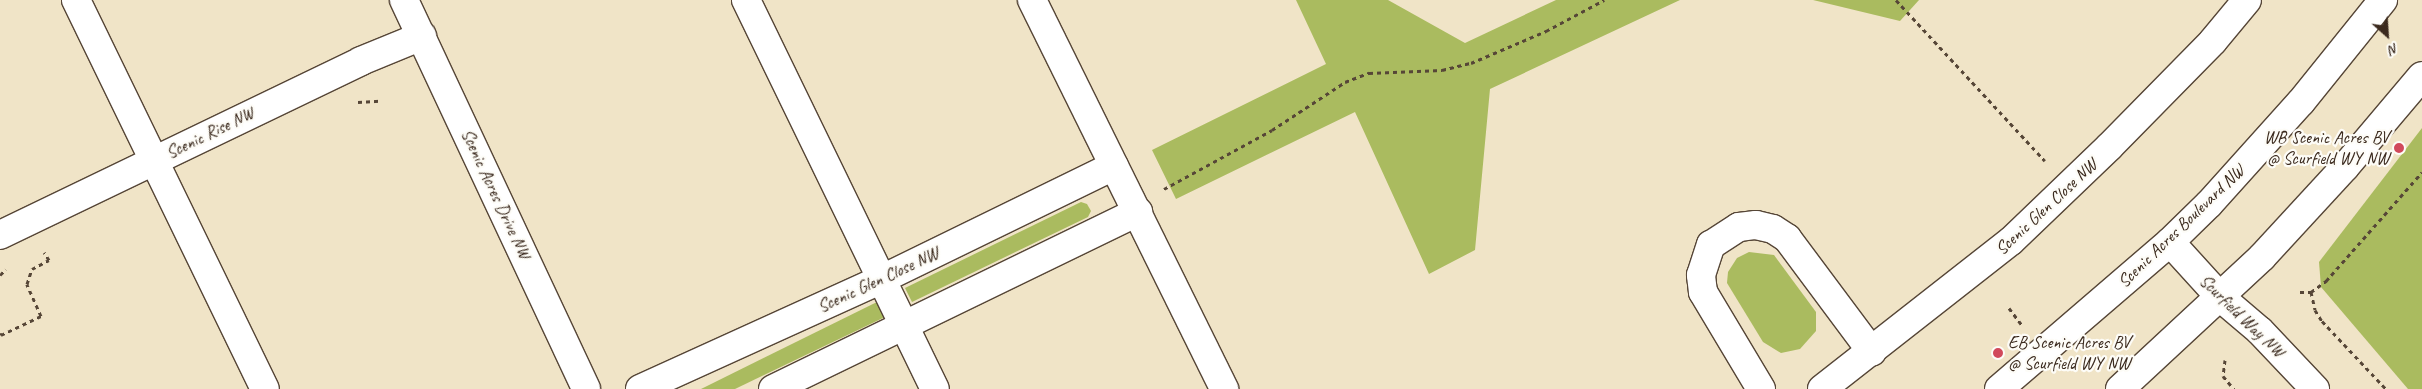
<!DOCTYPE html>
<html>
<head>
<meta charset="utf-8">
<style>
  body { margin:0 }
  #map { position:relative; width:2422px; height:389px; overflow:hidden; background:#f0e4c7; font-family:Caveat,sans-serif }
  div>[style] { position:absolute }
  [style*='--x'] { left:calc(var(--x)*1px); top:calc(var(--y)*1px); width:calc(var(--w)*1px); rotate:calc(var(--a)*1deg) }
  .green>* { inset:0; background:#aabb5f }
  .path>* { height:3px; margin-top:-1.5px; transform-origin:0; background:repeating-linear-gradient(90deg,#564637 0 4px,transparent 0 8px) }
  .roads { filter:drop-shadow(1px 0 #564637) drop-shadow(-1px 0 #564637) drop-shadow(0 1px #564637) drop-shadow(0 -1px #564637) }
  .minor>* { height:28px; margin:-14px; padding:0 14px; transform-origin:14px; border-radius:14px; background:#fff }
  .dots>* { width:14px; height:14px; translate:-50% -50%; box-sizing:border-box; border:2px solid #fdfcf7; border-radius:50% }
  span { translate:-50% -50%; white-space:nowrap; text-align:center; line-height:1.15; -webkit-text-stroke:4.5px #fdfcf7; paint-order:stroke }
  .street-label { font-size:18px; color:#3b2a1e }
  .poi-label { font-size:18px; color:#3b2a1e }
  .right { translate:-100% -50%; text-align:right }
  .left { translate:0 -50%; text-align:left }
  .north { position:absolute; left:2362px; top:10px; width:50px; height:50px; -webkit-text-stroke:4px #fdfcf7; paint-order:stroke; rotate:154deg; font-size:14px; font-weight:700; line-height:20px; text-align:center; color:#3b2a1e }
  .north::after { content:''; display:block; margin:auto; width:18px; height:22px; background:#3b2a1e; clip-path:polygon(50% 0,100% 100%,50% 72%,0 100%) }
</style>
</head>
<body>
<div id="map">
  <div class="green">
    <div style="clip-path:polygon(1296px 0,1388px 0,1465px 43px,1556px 0,1680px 0,1490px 89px,1475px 250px,1429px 274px,1355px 112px,1176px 199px,1152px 150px,1326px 64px)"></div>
    <div style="clip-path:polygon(1813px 0,1919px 0,1900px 21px)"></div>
    <div style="clip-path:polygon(2422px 128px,2422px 389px,2408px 389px,2321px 287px,2319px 262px)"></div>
    <div style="clip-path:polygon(1081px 202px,1087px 204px,1091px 211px,1088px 217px,912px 302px,905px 288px)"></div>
    <div style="clip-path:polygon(1749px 252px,1774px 255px,1816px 312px,1816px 331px,1800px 349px,1781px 353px,1763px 342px,1727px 283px,1728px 272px,1737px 258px)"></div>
    <div style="clip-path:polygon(877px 302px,885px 317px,735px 389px,701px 389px)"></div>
  </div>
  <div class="path">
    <div style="--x:1896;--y:0;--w:219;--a:47.2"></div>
    <div style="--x:358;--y:102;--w:22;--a:-3"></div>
    <div style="--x:1164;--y:189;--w:123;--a:-28.6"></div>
    <div style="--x:1272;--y:130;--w:87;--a:-33.3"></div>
    <div style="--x:1345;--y:82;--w:26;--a:-21"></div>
    <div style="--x:1369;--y:73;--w:73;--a:-2.4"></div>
    <div style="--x:1442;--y:70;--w:30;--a:-14"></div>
    <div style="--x:1471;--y:63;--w:82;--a:-23.1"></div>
    <div style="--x:1546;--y:31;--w:66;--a:-28.1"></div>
    <div style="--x:0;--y:275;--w:8;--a:-45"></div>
    <div style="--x:2300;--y:292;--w:11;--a:0"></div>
    <div style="--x:2311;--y:292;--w:19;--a:-36"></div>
    <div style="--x:2326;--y:281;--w:145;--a:-48.6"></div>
    <div style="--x:2311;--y:292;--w:18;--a:77"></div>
    <div style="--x:2315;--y:310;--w:13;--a:58"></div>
    <div style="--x:2322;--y:321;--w:93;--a:46.7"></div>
    <div style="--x:2009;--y:308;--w:21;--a:53"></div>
    <div style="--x:0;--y:333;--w:2;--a:63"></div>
    <div style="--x:1;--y:335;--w:44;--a:-25.4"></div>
    <div style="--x:41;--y:316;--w:35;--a:-114"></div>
    <div style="--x:27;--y:284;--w:16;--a:-72"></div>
    <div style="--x:32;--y:269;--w:19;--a:-28"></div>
    <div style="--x:49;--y:260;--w:9;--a:-122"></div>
    <div style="--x:2225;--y:360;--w:16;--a:97"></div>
    <div style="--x:2223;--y:376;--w:17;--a:50"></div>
  </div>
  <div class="roads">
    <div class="minor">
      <div style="--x:76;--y:0;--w:432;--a:64.1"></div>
      <div style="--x:404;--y:0;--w:429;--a:64.9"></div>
      <div style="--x:746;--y:0;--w:432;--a:64.1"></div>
      <div style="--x:1032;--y:0;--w:434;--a:63.7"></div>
      <div style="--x:0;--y:235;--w:401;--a:-25.7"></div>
      <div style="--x:361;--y:61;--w:66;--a:-22.3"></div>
      <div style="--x:2170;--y:242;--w:74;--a:47.7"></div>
      <div style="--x:2220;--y:297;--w:52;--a:40.4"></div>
      <div style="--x:2260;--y:331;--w:80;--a:46.5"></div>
      <div style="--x:640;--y:389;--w:266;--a:-24.4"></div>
      <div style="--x:882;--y:279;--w:258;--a:-26"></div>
      <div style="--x:773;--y:389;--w:406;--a:-25.9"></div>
      <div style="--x:1761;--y:389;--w:113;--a:-120.9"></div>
      <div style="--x:1703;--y:292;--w:17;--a:-97"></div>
      <div style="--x:1701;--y:275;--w:32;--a:-72"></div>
      <div style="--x:1711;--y:245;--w:33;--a:-33"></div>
      <div style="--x:1739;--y:227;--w:17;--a:-7"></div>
      <div style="--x:1756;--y:225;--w:17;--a:13"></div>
      <div style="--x:1773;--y:229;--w:17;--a:33"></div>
      <div style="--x:1787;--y:238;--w:142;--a:53.3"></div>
      <div style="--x:1822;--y:389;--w:240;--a:-38.1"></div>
      <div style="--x:2011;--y:241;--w:136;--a:-43.8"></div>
      <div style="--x:2109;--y:147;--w:148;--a:-45.5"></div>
      <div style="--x:2213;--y:41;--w:53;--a:-50.3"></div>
      <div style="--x:1999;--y:389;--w:225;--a:-40.7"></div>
      <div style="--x:2170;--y:242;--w:54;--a:-44.3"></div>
      <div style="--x:2209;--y:204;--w:137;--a:-48"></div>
      <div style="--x:2301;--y:102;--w:131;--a:-51.2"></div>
      <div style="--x:2120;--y:389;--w:194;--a:-42.9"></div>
      <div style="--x:2262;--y:257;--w:122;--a:-47.3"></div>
      <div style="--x:2345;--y:167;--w:119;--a:-49.8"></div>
    </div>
  </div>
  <div class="dots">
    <div style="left:2399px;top:148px;background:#d1495b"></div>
    <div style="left:1998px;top:353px;background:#d1495b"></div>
  </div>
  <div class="street-label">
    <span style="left:210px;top:133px;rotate:-26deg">Scenic Rise NW</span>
    <span style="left:496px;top:194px;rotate:65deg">Scenic Acres Drive NW</span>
    <span style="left:2046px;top:207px;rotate:-43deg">Scenic Glen Close NW</span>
    <span style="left:2181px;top:226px;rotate:-44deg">Scenic Acres Boulevard NW</span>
    <span style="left:878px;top:280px;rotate:-25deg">Scenic Glen Close NW</span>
    <span style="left:2242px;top:316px;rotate:44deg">Scurfield Way NW</span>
  </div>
  <div class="poi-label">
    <span class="right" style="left:2389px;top:148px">WB Scenic Acres BV<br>@ Scurfield WY NW</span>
    <span class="left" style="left:2008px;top:353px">EB Scenic Acres BV<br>@ Scurfield WY NW</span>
  </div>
  <div class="north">N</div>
</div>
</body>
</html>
